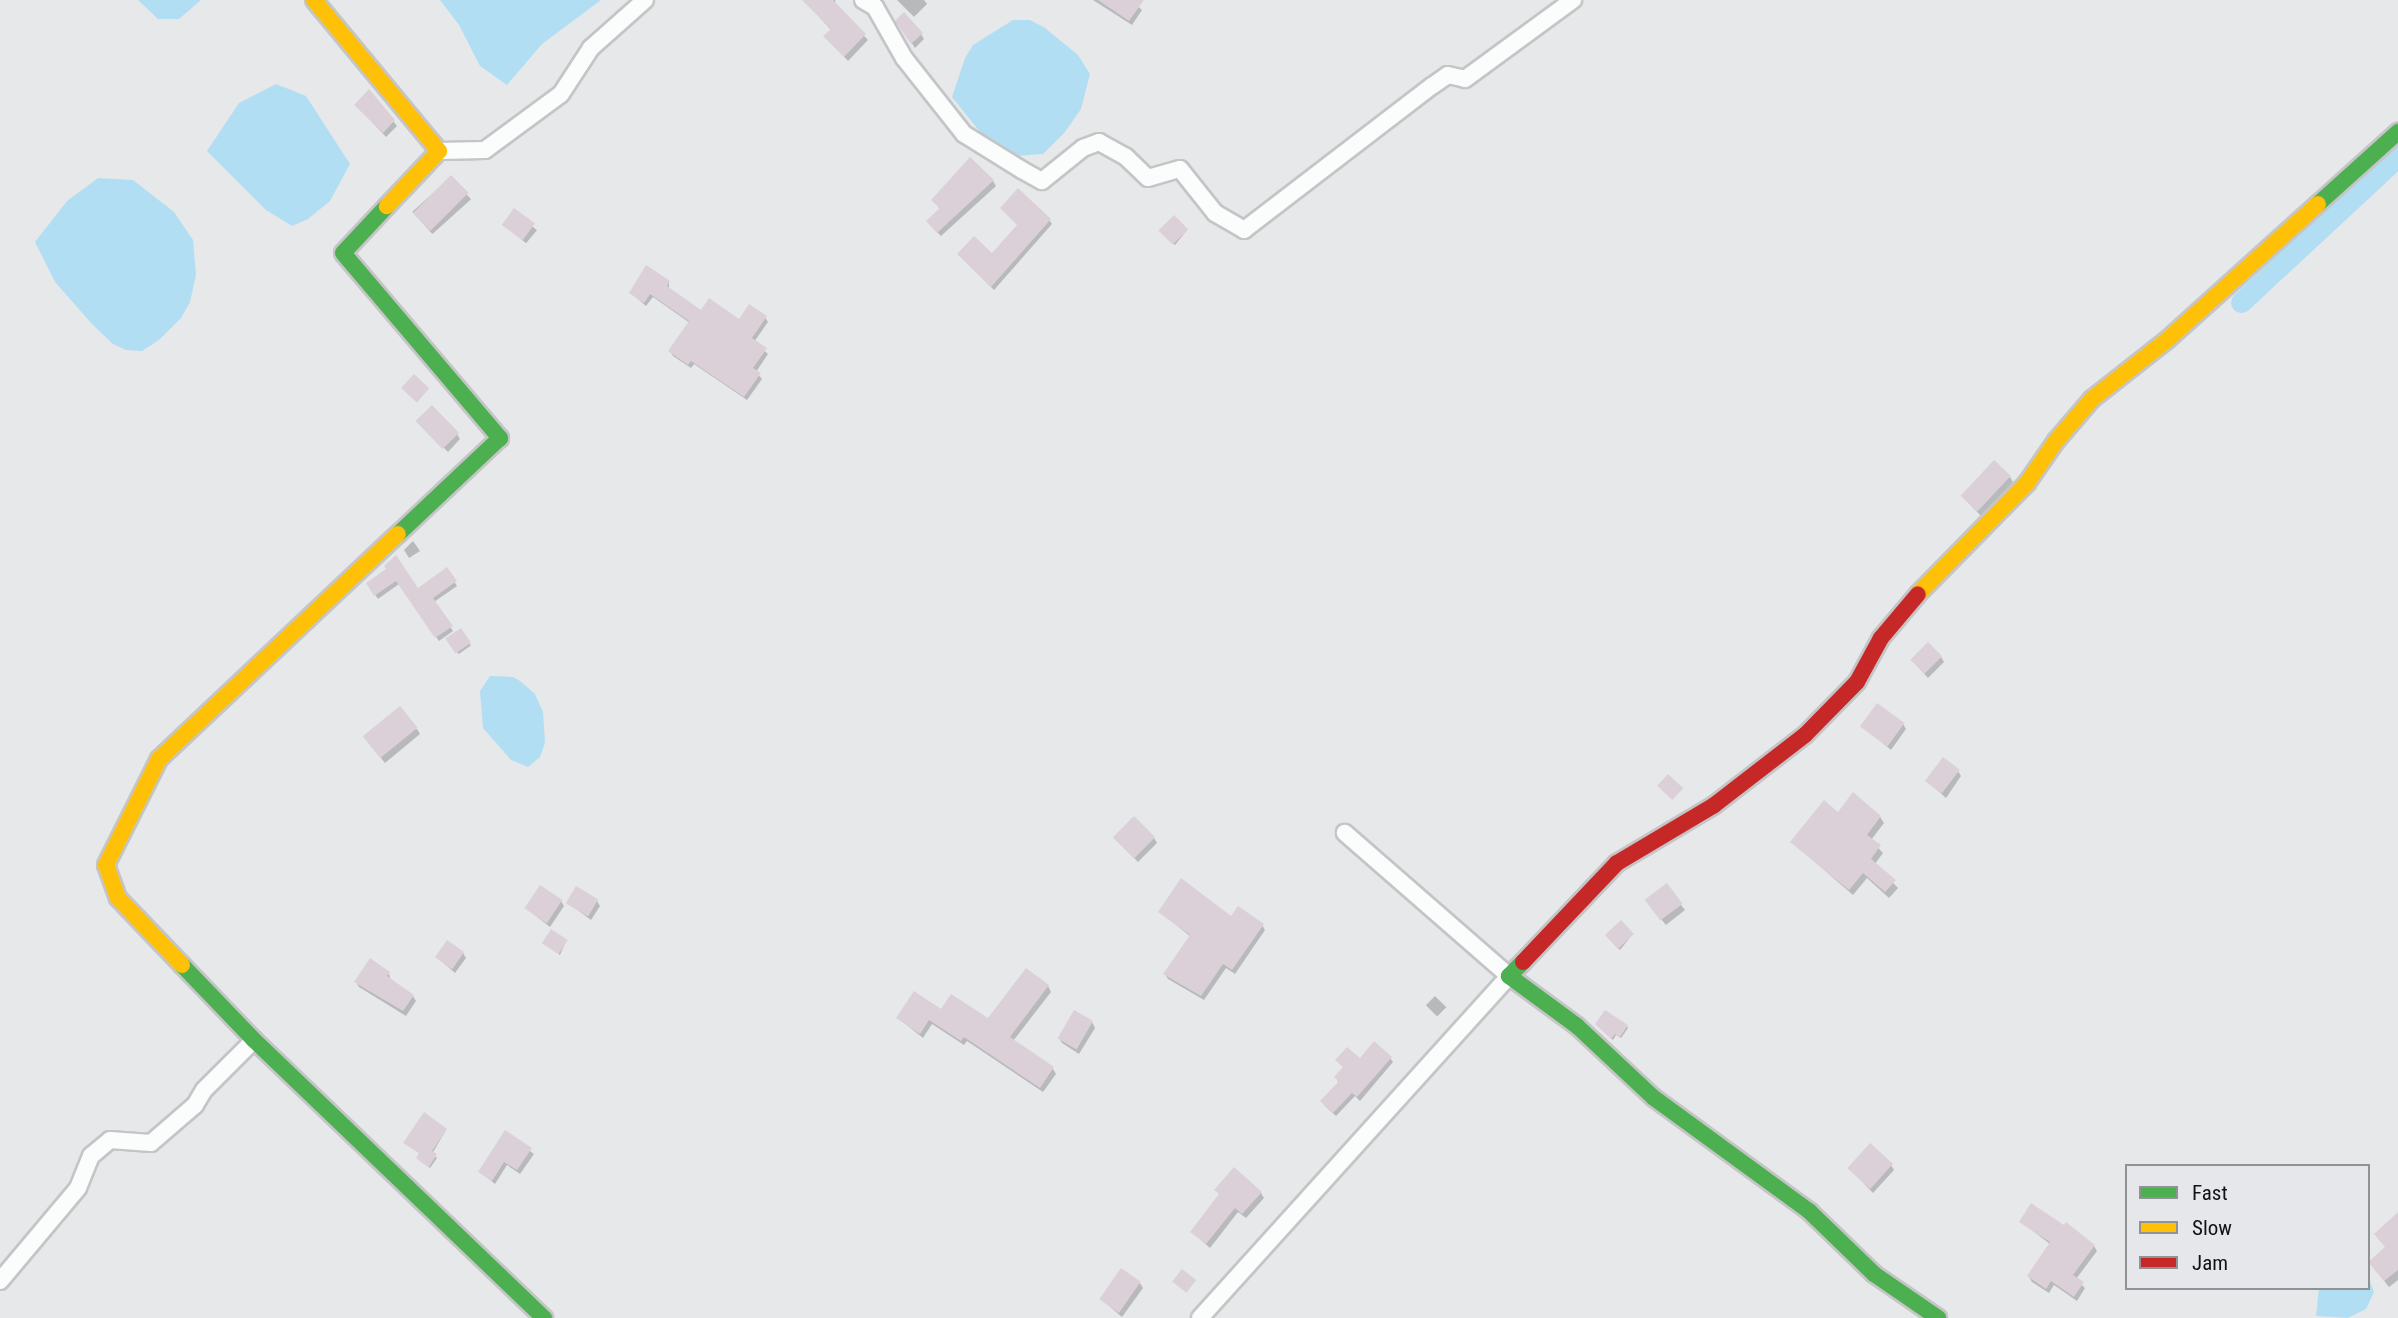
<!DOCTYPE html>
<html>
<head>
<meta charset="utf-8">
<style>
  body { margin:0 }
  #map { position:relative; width:2398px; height:1318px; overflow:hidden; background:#e7e8e9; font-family:"Roboto Condensed",sans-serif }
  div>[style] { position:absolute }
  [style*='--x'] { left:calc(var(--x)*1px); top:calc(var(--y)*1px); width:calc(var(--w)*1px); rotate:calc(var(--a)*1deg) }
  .water>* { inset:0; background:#b2def4 }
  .shadow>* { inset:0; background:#0003; transform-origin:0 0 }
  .canal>* { height:21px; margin:-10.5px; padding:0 10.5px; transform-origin:10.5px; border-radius:10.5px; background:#b2def4 }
  .building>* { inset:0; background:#dbd0d7; transform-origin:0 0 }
  .roads { filter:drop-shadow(2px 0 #c5c5c7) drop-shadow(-2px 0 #c5c5c7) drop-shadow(0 2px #c5c5c7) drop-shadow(0 -2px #c5c5c7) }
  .street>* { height:16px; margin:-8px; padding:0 8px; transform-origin:8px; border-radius:8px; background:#fbfcfc }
  .fast>* { height:16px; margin:-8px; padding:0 8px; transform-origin:8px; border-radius:8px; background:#4caf50 }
  .slow>* { height:16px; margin:-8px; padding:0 8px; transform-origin:8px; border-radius:8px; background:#ffc107 }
  .jam>* { height:16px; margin:-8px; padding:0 8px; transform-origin:8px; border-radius:8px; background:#c62828 }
  span { translate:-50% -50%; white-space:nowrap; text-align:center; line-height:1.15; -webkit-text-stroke:5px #e6e7ea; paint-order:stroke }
  .legend { position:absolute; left:2125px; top:1164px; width:245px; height:126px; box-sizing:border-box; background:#e6e7ea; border:2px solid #919294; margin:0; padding:9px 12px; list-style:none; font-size:21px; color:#111213 }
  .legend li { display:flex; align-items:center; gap:14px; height:35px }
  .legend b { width:35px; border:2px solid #919294 }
</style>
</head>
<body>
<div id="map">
  <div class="water">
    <div style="clip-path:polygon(138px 0,201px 0,179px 19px,158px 19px)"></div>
    <div style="clip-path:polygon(440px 0,601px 0,542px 44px,507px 85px,480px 66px,459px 25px)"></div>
    <div style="clip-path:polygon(1013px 20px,1030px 20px,1045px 28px,1078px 55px,1090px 74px,1081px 109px,1065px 132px,1043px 154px,1015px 156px,984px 137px,952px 97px,965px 58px,973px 45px)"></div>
    <div style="clip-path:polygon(276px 84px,306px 96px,350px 164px,330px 201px,308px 219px,292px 226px,266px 210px,207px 151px,239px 103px)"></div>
    <div style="clip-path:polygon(98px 178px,133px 180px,174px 212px,193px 240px,196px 275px,190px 302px,181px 318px,159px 340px,142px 351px,126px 350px,113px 344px,92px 324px,55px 282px,35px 242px,67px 201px)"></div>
    <div style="clip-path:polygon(490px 676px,513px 677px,520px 681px,535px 694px,543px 712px,545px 743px,540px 757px,528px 767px,511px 760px,483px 728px,480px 691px)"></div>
    <div style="clip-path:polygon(2368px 1276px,2374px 1292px,2366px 1309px,2348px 1318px,2316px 1316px,2319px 1288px,2368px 1288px)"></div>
  </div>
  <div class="shadow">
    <div style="clip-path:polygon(804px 0,835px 0,836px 6px,868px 40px,848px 61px,826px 37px,832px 31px)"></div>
    <div style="clip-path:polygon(897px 0,924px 0,927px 4px,914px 17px)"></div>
    <div style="clip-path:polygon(1093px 0,1131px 0,1142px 10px,1132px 25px)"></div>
    <div style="clip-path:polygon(897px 21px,921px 34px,924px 39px,915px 48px)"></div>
    <div style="clip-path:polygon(369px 91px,397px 126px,386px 137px,356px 105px)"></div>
    <div style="left:451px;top:177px;width:30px;height:52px;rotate:48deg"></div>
    <div style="clip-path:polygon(993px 181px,996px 186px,941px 236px,931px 226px,941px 210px,933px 200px)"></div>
    <div style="clip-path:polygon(1002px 209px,1049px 220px,1052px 224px,994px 290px,962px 258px,992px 255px,1019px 226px)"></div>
    <div style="left:514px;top:211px;width:30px;height:17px;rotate:40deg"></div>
    <div style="clip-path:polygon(1187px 230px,1175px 245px,1162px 234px)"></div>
    <div style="clip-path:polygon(669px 283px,669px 290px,701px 312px,740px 321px,765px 317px,768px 322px,754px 342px,768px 354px,756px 372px,762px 379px,747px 400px,694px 364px,691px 368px,673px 356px,670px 351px,690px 323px,653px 297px,646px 306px,631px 293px)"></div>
    <div style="clip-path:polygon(428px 389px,417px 402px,404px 390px)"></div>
    <div style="clip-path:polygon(418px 422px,457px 434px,460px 439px,448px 452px)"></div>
    <div style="clip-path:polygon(2010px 477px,2013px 482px,1981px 516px,1962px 496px)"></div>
    <div style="clip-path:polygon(413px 541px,420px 551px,409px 558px,404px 550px)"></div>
    <div style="clip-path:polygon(388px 570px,418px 590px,447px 570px,457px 586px,434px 602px,453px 631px,439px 641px,399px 584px,378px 599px,368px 584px)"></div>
    <div style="left:460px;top:630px;width:19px;height:15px;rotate:55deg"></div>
    <div style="clip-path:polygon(1941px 657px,1944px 662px,1928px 678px,1913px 661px)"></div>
    <div style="clip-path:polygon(1903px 724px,1906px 729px,1891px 750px,1862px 726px)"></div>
    <div style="clip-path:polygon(417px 729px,420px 734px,385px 763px,368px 742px)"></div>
    <div style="clip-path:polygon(1958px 771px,1961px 776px,1946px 798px,1928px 782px)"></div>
    <div style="clip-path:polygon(1880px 817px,1884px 823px,1871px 840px,1883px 853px,1875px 864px,1898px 888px,1889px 898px,1867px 878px,1853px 895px,1792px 842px)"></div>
    <div style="clip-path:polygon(1154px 838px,1157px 843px,1138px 862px,1119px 842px)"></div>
    <div style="clip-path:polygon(1666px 886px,1685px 910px,1666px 925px,1650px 906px)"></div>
    <div style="clip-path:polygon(561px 901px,564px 906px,550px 927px,527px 909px)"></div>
    <div style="clip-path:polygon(597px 901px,600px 906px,591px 920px,568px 903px)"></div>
    <div style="clip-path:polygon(1160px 912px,1232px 918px,1262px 925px,1265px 930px,1235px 974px,1226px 968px,1204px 1000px,1168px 979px,1165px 974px,1191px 937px)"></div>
    <div style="clip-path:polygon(1632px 935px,1620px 950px,1608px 937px)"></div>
    <div style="clip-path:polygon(566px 941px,560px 955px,543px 943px)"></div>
    <div style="clip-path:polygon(463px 953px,466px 958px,455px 973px,437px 957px)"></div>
    <div style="clip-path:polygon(371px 961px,389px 974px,391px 981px,413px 996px,416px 1001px,406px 1016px,359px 987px,356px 982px)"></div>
    <div style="clip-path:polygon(1048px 986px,1051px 992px,1013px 1041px,1053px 1069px,1056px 1074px,1043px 1092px,967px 1041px,964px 1045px,932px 1024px,923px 1038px,898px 1018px,942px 1012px,988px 1020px)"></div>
    <div style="left:1435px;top:996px;width:16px;height:13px;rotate:45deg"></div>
    <div style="clip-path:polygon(1092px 1022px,1095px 1028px,1079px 1054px,1062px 1043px,1059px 1038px)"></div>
    <div style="clip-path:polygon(1599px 1026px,1627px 1026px,1628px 1028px,1621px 1038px,1616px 1035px,1613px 1040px)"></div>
    <div style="clip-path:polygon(1390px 1058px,1393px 1062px,1360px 1101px,1355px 1096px,1336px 1116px,1325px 1106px,1322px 1101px,1339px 1083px,1336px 1077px,1344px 1068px,1337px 1060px)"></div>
    <div style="clip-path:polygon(446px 1130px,432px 1154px,437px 1158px,430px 1168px,419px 1160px,421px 1154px,407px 1145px)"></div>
    <div style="clip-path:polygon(505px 1133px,534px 1154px,520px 1174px,507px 1165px,495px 1184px,480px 1172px)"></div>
    <div style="clip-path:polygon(1891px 1165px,1894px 1170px,1873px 1193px,1849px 1168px)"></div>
    <div style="clip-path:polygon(1217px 1190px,1261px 1193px,1264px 1198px,1246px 1218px,1238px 1212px,1210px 1248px,1192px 1232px,1220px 1196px)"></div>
    <div style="clip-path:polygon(2398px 1214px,2398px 1280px,2389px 1287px,2374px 1268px,2386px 1248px,2376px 1234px)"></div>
    <div style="clip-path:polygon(2021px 1222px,2094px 1246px,2097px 1251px,2076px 1279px,2085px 1288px,2077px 1301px,2054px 1285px,2049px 1293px,2032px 1282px,2029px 1277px,2050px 1244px)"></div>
    <div style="clip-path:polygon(1140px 1283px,1143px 1288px,1122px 1317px,1102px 1300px)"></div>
  </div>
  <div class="canal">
    <div style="--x:2241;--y:302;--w:214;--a:-42.9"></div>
  </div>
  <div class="building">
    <div style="clip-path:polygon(802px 0,833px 0,866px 34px,844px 57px,823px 36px,831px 29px)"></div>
    <div style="clip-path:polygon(1098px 0,1144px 0,1129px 21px)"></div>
    <div style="clip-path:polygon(904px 12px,923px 33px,911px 44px,895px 21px)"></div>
    <div style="clip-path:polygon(369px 89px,395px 120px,383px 133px,354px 105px)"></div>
    <div style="clip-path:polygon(970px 157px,994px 180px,937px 233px,926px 221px,940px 208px,931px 200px)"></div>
    <div style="left:451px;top:175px;width:25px;height:54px;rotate:45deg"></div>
    <div style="clip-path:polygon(1018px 188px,1051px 219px,991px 287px,957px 254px,974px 236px,992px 253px,1017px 225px,1000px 208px)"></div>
    <div style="left:514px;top:208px;width:26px;height:21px;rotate:36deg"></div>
    <div style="left:1174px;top:215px;width:20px;height:22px;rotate:45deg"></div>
    <div style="clip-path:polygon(646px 265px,670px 281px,667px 286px,701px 310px,709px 298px,739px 319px,749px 304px,767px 316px,752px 338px,767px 348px,753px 368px,761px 373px,744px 397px,691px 361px,688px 365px,668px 351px,689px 321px,650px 294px,644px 303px,629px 293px)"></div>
    <div style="left:414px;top:374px;width:21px;height:19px;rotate:43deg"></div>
    <div style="left:432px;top:405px;width:39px;height:23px;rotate:46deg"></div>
    <div style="left:1994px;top:460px;width:23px;height:49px;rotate:43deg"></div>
    <div style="clip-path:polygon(396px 555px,418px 588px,447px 567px,457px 581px,433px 598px,453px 626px,435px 638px,396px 581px,374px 596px,366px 583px,386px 569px,384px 566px)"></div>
    <div style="left:461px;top:628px;width:18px;height:19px;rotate:56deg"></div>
    <div style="left:1928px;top:642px;width:20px;height:25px;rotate:45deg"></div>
    <div style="left:1877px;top:703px;width:34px;height:29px;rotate:36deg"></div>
    <div style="left:400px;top:706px;width:28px;height:48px;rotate:51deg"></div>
    <div style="left:1943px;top:757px;width:21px;height:30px;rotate:37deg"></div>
    <div style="left:1668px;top:774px;width:21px;height:16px;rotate:43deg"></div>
    <div style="clip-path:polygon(1853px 792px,1881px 816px,1867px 835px,1881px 845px,1871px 859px,1896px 880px,1885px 892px,1863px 873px,1849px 890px,1790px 842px,1824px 800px,1838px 812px)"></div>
    <div style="left:1134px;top:816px;width:30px;height:30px;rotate:45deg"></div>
    <div style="clip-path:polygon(1181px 878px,1231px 916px,1238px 906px,1264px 924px,1232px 970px,1223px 964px,1201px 996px,1163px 974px,1190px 935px,1158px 912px)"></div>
    <div style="left:1667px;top:883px;width:26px;height:28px;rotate:53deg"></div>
    <div style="left:540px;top:885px;width:27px;height:28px;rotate:34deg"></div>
    <div style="left:576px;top:886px;width:26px;height:20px;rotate:31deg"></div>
    <div style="left:1621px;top:920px;width:19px;height:22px;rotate:47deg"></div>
    <div style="left:551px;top:929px;width:20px;height:17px;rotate:33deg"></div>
    <div style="left:447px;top:940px;width:21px;height:21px;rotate:35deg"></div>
    <div style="clip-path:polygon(370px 958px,390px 972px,387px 976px,414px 995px,403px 1011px,354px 982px)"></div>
    <div style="clip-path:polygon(1026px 968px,1049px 985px,1010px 1037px,1054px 1067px,1040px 1088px,964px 1037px,961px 1041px,929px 1020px,920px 1034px,896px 1018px,914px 991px,941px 1009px,951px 994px,988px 1018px)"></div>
    <div style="left:1074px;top:1010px;width:22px;height:33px;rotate:30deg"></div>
    <div style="clip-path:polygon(1605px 1010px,1628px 1025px,1620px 1037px,1615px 1034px,1611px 1039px,1595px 1024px)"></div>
    <div style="clip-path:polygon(1374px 1041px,1392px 1057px,1357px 1097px,1352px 1093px,1333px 1113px,1320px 1101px,1339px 1081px,1334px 1077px,1343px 1067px,1335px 1060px,1347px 1047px,1360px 1058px)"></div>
    <div style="clip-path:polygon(424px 1112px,447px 1129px,432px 1151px,437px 1154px,429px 1167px,416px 1158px,419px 1153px,403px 1143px)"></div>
    <div style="clip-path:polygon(505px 1130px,532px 1148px,517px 1170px,504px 1162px,492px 1181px,478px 1172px)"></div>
    <div style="left:1870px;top:1143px;width:31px;height:34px;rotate:42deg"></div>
    <div style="clip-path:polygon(1234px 1167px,1262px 1192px,1242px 1214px,1235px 1208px,1206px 1244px,1190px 1232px,1219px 1194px,1214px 1190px)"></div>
    <div style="clip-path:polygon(2031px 1203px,2064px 1225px,2066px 1222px,2095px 1245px,2073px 1275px,2084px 1282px,2074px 1297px,2051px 1281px,2046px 1289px,2027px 1276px,2050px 1242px,2019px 1222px)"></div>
    <div style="clip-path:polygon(2398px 1212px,2398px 1270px,2384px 1281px,2368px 1262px,2385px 1247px,2374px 1234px)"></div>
    <div style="left:1121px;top:1268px;width:24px;height:38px;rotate:35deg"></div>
    <div style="left:1182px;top:1269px;width:18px;height:16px;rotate:38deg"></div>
  </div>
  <div class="roads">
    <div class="street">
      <div style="--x:863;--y:0;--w:14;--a:30"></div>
      <div style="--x:875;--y:7;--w:59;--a:60.4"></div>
      <div style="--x:904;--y:58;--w:97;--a:51.7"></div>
      <div style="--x:964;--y:134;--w:68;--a:31.8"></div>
      <div style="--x:1022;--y:170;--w:23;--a:29"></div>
      <div style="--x:1042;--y:181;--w:53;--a:-38.8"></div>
      <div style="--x:1083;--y:148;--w:17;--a:-21"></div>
      <div style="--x:1099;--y:142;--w:31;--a:29"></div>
      <div style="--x:1126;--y:157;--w:30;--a:44"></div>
      <div style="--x:1148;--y:178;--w:33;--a:-16"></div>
      <div style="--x:1180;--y:169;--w:56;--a:51.5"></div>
      <div style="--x:1215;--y:213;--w:34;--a:30"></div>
      <div style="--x:1244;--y:230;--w:237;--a:-37.5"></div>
      <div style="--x:1432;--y:86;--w:19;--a:-35"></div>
      <div style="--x:1448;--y:75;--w:17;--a:13"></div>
      <div style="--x:1465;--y:79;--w:134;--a:-36.2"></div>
      <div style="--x:439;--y:151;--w:46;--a:-1.2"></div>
      <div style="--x:485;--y:150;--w:94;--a:-36.4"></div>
      <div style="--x:561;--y:94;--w:55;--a:-56.9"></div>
      <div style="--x:591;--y:48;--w:72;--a:-41.6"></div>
      <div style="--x:0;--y:1281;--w:121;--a:-50"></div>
      <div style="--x:78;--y:1188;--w:35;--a:-68"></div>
      <div style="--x:91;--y:1156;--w:25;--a:-40"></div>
      <div style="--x:110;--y:1140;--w:41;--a:4.2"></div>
      <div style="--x:151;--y:1143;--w:58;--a:-40.8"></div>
      <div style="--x:195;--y:1105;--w:17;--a:-59"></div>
      <div style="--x:204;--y:1090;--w:71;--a:-45"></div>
      <div style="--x:1200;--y:1318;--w:461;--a:-47.9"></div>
      <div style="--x:1509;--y:976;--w:218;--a:-138.9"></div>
    </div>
    <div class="fast">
      <div style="--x:2318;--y:204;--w:108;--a:-42"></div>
      <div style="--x:387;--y:206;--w:64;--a:133.1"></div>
      <div style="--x:343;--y:253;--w:243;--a:49.7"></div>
      <div style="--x:500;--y:438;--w:140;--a:136.7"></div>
      <div style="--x:1523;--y:962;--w:20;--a:135"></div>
      <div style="--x:1509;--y:976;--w:84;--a:36.3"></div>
      <div style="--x:1577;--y:1026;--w:105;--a:43.1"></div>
      <div style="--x:1654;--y:1098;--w:192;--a:36.1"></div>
      <div style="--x:1809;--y:1211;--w:91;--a:44.1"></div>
      <div style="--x:1874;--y:1274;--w:78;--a:34.5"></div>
      <div style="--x:182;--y:965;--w:104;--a:46.2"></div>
      <div style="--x:254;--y:1040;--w:402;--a:43.8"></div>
    </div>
    <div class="slow">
      <div style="--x:314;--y:0;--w:196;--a:50.4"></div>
      <div style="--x:439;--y:151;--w:76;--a:133.4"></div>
      <div style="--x:1918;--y:594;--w:156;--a:-45.5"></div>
      <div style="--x:2027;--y:483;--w:51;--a:-55.4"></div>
      <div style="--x:2056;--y:441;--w:55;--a:-49.4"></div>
      <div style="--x:2092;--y:399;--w:95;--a:-38.2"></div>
      <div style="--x:2167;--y:340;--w:203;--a:-42"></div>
      <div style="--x:182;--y:965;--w:93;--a:-133.7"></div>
      <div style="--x:118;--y:898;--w:35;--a:-110"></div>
      <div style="--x:106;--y:865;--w:119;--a:-63.4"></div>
      <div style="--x:159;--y:759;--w:328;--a:-43.3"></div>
    </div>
    <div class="jam">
      <div style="--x:1523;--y:962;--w:137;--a:-46.5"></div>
      <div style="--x:1617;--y:863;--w:112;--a:-30.7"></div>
      <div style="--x:1713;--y:806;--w:116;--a:-37.7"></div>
      <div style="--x:1805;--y:735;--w:74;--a:-45.5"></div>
      <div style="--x:1857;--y:682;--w:50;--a:-61.4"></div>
      <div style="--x:1881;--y:638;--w:57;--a:-49.9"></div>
    </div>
  </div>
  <ul class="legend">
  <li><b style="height:9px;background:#4caf50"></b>Fast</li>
  <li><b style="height:9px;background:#ffc107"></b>Slow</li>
  <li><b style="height:9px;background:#c62828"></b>Jam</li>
  </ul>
</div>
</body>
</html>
